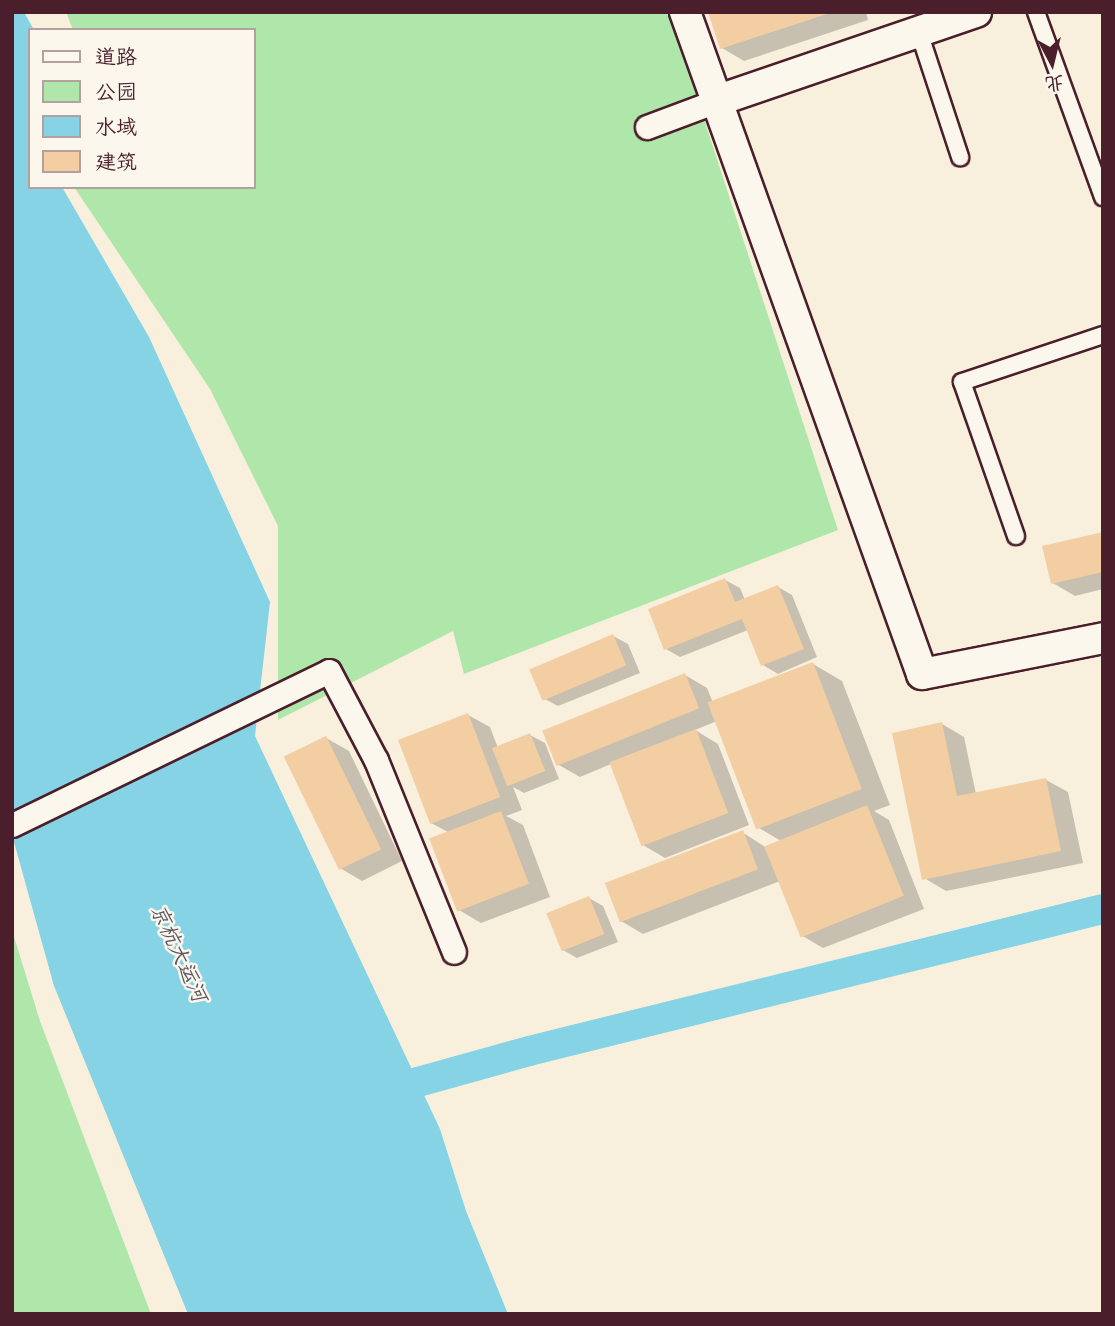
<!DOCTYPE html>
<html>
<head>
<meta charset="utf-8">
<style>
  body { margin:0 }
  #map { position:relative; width:1115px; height:1326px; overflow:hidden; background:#f9efdd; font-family:"Patrick Hand","LXGW WenKai TC",sans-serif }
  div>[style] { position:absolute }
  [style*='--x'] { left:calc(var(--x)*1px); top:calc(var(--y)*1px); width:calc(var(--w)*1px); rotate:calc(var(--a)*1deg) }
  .green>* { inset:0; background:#afe7ab }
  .water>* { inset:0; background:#85d3e4 }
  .shadow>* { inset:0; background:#0003 }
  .canal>* { height:30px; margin:-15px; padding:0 15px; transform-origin:15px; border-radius:15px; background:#85d3e4 }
  .building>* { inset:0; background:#f3cea3; transform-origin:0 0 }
  .roads { filter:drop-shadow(2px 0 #4a1f2b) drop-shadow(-2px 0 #4a1f2b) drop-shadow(0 2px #4a1f2b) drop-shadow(0 -2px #4a1f2b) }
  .service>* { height:16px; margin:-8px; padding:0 8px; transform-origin:8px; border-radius:8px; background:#fbf7ec }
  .pedestrian>* { height:23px; margin:-11.5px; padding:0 11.5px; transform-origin:11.5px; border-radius:11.5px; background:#fbf7ec }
  .minor>* { height:30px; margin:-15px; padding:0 15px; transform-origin:15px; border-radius:15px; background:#fbf7ec }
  span { translate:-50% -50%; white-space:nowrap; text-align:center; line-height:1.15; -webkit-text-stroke:5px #fbf7ec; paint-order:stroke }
  .water-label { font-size:21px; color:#5c5562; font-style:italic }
  .frame { position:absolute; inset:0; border:14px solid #4a1f2b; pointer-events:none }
  .legend { position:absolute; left:28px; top:28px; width:228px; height:161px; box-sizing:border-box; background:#fbf7ec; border:2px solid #b4a19f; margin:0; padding:9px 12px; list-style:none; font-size:21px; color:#4a1f2b }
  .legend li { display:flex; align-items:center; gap:14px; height:35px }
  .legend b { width:35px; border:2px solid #b4a19f }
  .north { position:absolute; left:1017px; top:28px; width:70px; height:70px; -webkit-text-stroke:5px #fbf7ec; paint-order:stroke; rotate:173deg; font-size:19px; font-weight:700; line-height:28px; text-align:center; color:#4a1f2b }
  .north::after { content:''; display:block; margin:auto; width:24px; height:32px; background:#4a1f2b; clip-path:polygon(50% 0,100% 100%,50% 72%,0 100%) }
</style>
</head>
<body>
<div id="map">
  <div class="green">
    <div style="clip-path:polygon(66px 12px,669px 12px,838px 530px,464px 674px,453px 631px,278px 720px,278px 526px,210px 389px,74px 187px,254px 187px,254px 30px,73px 30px)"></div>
    <div style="clip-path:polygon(12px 930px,40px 1021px,151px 1314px,12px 1314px)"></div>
  </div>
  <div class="water">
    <div style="clip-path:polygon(12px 12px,24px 12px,34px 30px,30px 30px,30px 187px,62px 187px,149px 337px,270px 602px,255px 736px,440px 1129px,466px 1211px,508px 1314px,188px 1314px,54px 986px,12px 835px)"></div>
  </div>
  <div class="shadow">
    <div style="clip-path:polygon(710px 12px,866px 12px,868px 20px,744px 61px,722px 48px)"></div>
    <div style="clip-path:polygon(1103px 534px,1103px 589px,1075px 596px,1053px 583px)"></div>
    <div style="clip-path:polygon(725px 580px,740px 588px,745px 600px,778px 587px,792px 595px,817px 657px,778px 674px,763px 665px,748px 630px,680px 657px,666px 649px)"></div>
    <div style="clip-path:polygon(613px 636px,628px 644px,640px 673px,558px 706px,543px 698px)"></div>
    <div style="clip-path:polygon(813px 664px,842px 681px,890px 805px,874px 811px,889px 820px,924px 909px,823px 948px,801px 935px,780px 881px,643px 934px,621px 921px,742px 832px,765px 847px,781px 841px,759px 828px,717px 721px,695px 730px,718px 744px,749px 825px,665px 858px,643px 845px,611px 764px,580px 777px,557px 764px,685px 675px,707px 688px,713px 703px)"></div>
    <div style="clip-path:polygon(468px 715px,490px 727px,498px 748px,530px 735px,545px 743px,559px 779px,524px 793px,513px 787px,522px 810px,506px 816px,523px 825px,550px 897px,481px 923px,459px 910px,448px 832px,431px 823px)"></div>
    <div style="clip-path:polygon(942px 724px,964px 737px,976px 794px,1046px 780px,1068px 792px,1083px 863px,946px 891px,924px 878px)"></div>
    <div style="clip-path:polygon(326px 738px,349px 751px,402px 861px,362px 881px,340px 868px)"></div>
    <div style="clip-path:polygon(589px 898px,603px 906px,618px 942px,577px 958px,563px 950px)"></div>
  </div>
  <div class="canal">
    <div style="--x:383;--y:1099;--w:39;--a:-26"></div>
    <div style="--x:418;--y:1082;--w:115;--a:-15.6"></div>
    <div style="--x:529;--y:1051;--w:591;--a:-13.9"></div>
  </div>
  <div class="building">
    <div style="clip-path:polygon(708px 12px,830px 12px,830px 13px,720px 49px)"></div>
    <div style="clip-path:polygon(1103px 532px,1103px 572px,1051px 584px,1042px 546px)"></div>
    <div style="clip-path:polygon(725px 578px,735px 602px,778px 585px,804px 649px,761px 666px,742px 619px,664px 650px,648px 609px)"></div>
    <div style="left:613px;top:634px;width:34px;height:91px;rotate:67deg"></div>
    <div style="left:813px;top:662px;width:136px;height:113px;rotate:69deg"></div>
    <div style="left:685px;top:673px;width:38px;height:154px;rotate:68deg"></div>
    <div style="left:468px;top:713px;width:90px;height:75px;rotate:69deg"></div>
    <div style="clip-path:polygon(942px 722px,957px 796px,1046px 778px,1061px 851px,922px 880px,892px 733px)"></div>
    <div style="left:696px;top:729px;width:90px;height:93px;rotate:69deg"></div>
    <div style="left:530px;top:733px;width:41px;height:41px;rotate:68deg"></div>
    <div style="left:326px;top:736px;width:126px;height:47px;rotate:64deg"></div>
    <div style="left:867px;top:805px;width:98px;height:111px;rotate:68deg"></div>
    <div style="left:501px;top:811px;width:78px;height:77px;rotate:69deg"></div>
    <div style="left:743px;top:830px;width:42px;height:148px;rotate:69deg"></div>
    <div style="left:589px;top:896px;width:41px;height:46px;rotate:68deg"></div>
  </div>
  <div class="roads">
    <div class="service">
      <div style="--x:1036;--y:12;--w:197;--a:70.1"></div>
      <div style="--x:919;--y:32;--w:132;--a:71.8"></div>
      <div style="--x:1016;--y:536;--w:163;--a:-109.3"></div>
      <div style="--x:962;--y:382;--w:149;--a:-18.4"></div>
    </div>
    <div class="pedestrian">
      <div style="--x:647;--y:127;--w:74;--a:-20.6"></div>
      <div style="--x:12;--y:825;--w:352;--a:-25.9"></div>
      <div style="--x:329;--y:671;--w:101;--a:62.2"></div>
      <div style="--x:376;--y:760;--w:207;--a:67.9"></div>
    </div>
    <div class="minor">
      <div style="--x:685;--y:12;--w:703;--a:70.3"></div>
      <div style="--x:922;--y:674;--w:185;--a:-11.2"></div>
      <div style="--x:716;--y:101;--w:275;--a:-18.9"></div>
    </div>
  </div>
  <div class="water-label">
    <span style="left:179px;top:953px;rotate:65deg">京杭大运河</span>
  </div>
  <div class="frame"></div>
  <ul class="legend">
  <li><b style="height:9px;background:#fbf7ec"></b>道路</li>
  <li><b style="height:19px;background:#afe7ab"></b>公园</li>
  <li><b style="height:19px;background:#85d3e4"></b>水域</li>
  <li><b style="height:19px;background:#f3cea3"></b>建筑</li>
  </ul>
  <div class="north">北</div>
</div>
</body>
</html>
